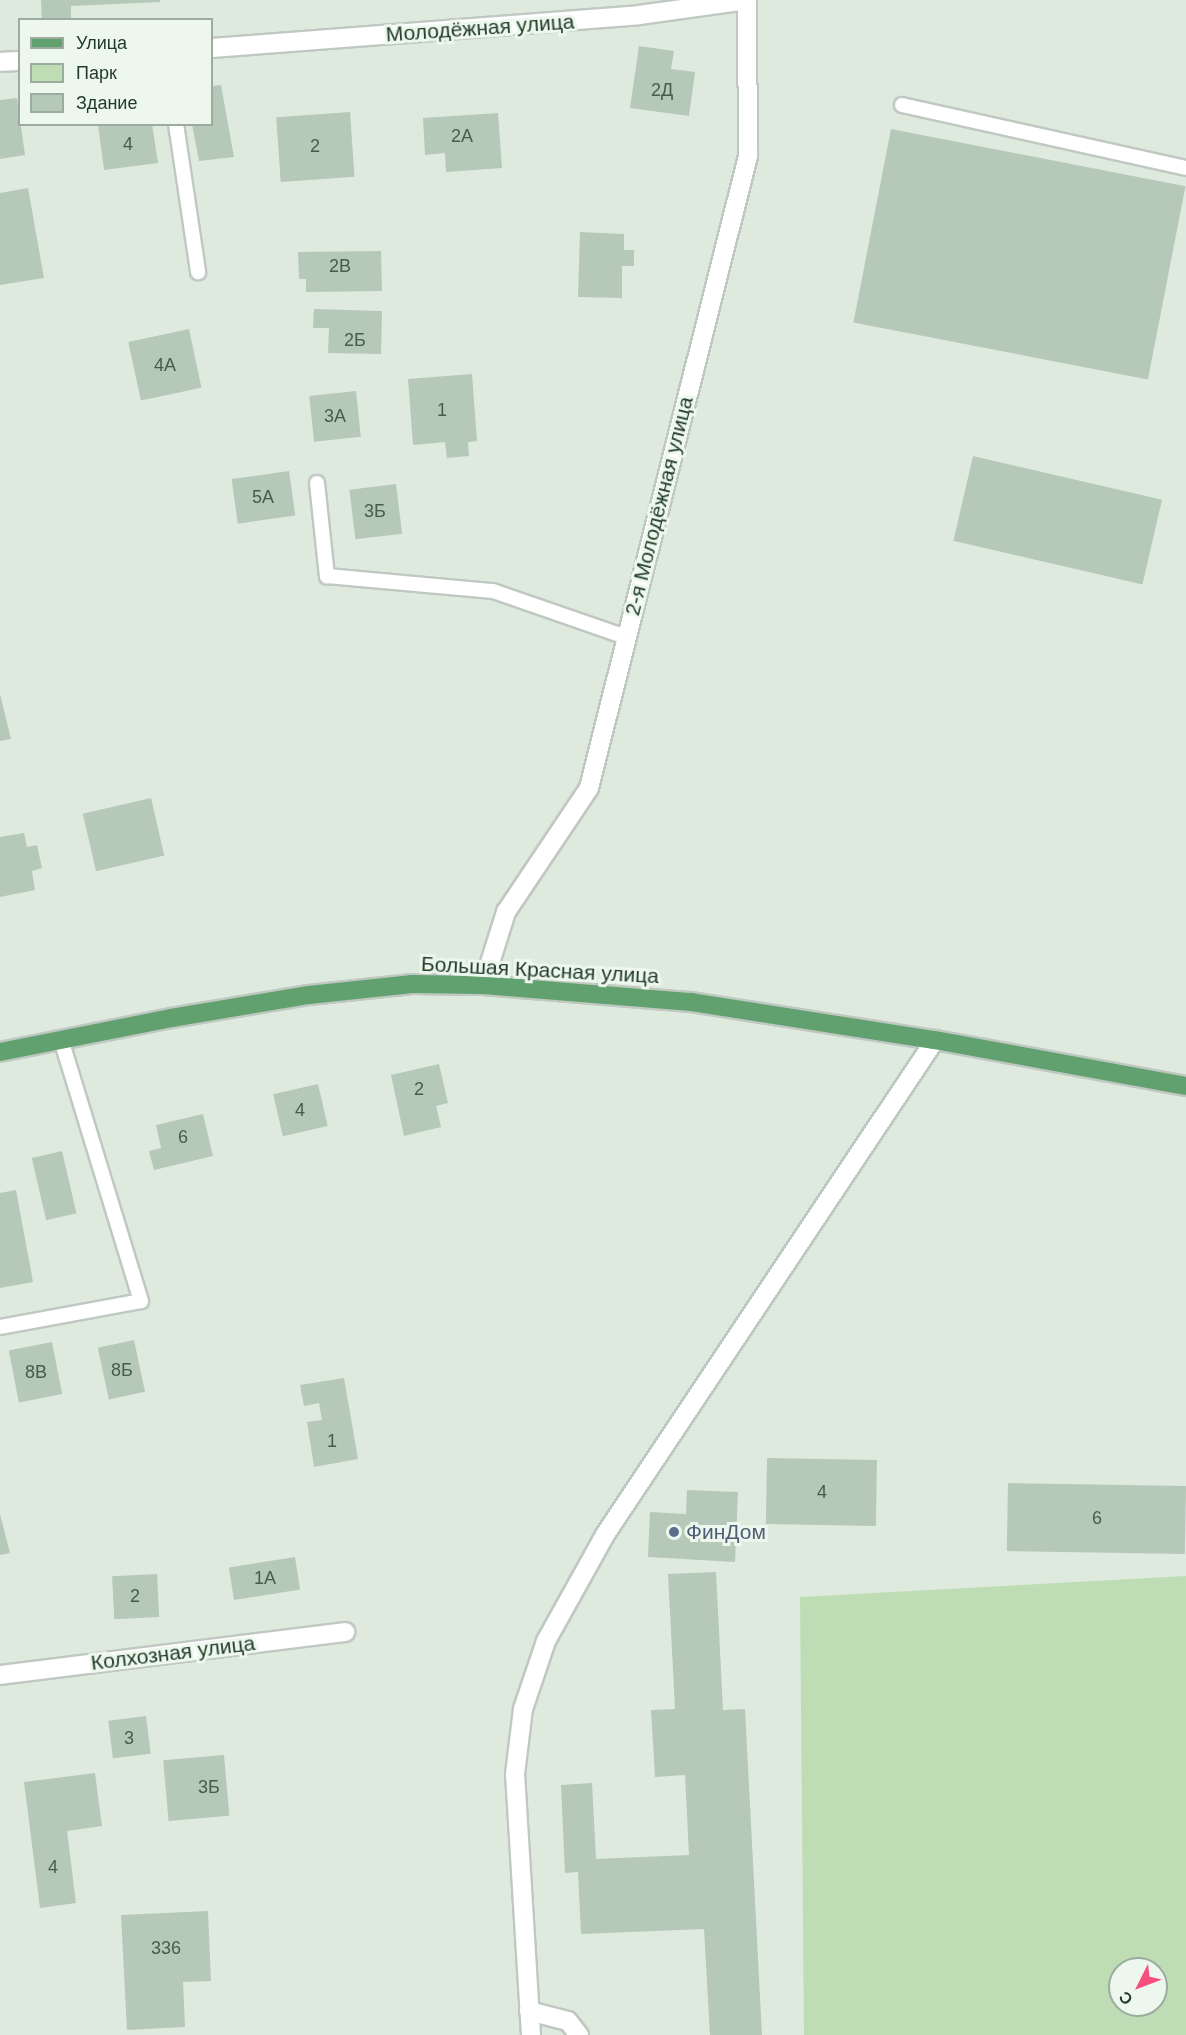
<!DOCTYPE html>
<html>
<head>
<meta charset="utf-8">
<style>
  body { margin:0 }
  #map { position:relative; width:1186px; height:2035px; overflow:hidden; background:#deeade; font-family:Helvetica,sans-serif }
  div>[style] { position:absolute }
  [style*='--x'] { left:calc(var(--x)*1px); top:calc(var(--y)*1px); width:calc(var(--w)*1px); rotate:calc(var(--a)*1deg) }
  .green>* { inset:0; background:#bfddb5 }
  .building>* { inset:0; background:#b6c8b8; transform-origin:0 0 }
  .roads { filter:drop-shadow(2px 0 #c0c8c2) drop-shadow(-2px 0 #c0c8c2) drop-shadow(0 2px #c0c8c2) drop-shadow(0 -2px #c0c8c2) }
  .lane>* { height:14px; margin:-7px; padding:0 7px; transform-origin:7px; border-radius:7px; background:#fff }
  .street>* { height:18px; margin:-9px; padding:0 9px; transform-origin:9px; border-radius:9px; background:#fff }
  .primary>* { height:18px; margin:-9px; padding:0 9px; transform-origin:9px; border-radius:9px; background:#61a170 }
  .dots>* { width:16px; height:16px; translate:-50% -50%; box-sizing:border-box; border:3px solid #eef7ee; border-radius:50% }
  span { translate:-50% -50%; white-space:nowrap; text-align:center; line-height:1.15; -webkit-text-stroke:6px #eef7ee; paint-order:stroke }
  .number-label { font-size:18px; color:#455e4a }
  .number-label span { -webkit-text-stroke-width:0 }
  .street-label { font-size:21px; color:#1f3a25 }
  .service-label { font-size:21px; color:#4e5e75 }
  .left { translate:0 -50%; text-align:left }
  .legend { position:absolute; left:18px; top:18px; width:195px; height:108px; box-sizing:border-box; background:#eef7ee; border:2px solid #9bab9e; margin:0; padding:8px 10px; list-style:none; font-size:18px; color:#1f3a25 }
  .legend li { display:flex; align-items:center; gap:12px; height:30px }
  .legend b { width:30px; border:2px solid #9bab9e }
  .north { position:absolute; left:1108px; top:1957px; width:60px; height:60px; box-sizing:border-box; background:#eef7ee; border:2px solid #9bab9e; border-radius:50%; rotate:228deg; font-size:16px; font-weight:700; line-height:24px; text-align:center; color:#1f3a25 }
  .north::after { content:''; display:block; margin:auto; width:21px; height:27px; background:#f74f7b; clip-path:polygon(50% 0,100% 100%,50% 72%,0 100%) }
</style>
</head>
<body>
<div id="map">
  <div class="green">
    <div style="clip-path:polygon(evenodd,1186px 1576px,1186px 2035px,804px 2035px,800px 1597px,1186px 1576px,1120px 1969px,1156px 1969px,1156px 2005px,1120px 2005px,1120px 1969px)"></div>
  </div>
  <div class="building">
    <div style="clip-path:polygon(41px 0,160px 0,160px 2px,71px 6px,71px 19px,42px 20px)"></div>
    <div style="clip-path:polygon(639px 46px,674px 51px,671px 69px,695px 72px,689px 116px,630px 108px)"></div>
    <div style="clip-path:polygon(221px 85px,234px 157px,199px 161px,192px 124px,212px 124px,212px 86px)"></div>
    <div style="clip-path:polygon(17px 98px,25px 155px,0 159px,0 100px)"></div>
    <div style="left:350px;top:112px;width:65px;height:74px;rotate:86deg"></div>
    <div style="clip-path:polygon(498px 113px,502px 168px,446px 172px,445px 153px,425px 155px,423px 118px)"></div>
    <div style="clip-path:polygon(98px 124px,152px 124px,158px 163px,104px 170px)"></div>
    <div style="left:891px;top:129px;width:300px;height:197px;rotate:11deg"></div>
    <div style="clip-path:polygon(28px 188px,44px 278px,0 285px,0 193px)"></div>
    <div style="clip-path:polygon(580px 232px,624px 234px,624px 250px,634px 250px,634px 266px,622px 266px,622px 298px,578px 297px)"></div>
    <div style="clip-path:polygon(381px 251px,382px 291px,306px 292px,306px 279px,299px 279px,298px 252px)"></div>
    <div style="clip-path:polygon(314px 309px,382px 311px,381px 354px,328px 353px,329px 328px,313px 328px)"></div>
    <div style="left:189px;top:329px;width:60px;height:62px;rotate:78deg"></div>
    <div style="clip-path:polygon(472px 374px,477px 441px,468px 442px,469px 456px,447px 458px,445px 442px,413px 445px,408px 379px)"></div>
    <div style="left:356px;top:391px;width:46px;height:47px;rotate:84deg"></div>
    <div style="left:973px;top:456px;width:194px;height:87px;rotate:13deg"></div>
    <div style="left:289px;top:471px;width:45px;height:58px;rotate:82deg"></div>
    <div style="left:396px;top:484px;width:50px;height:47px;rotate:83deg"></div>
    <div style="clip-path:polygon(0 694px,11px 739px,0 741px)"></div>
    <div style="left:151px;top:798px;width:59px;height:70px;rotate:77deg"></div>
    <div style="clip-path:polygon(24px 833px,27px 847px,37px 845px,42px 868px,32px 871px,35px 890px,0 897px,0 837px)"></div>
    <div style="clip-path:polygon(439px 1064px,448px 1103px,436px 1106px,441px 1127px,404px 1136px,391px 1075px)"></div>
    <div style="left:318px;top:1084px;width:43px;height:46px;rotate:77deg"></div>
    <div style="clip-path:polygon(203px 1114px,213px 1156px,154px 1170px,149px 1151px,161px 1148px,156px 1125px)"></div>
    <div style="left:62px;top:1151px;width:64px;height:31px;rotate:77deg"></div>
    <div style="clip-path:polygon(16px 1190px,33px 1282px,0 1288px,0 1193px)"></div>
    <div style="left:134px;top:1340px;width:53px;height:37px;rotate:78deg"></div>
    <div style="left:52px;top:1342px;width:53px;height:44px;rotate:79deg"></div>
    <div style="clip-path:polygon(344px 1378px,358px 1459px,314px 1467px,307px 1422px,322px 1420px,319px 1403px,304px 1406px,300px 1385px)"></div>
    <div style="left:767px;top:1458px;width:110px;height:66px;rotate:1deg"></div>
    <div style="left:1008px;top:1483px;width:178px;height:68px;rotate:1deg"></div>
    <div style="clip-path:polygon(687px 1490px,738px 1492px,735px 1562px,648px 1557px,650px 1512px,686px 1514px)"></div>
    <div style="clip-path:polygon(0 1514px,10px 1553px,0 1555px)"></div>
    <div style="left:295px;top:1557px;width:33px;height:67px;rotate:81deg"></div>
    <div style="clip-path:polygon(716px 1572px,723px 1710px,745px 1709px,762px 2035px,710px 2035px,704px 1929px,581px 1934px,578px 1872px,565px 1873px,561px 1785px,592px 1783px,596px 1859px,689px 1855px,685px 1775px,655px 1777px,651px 1710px,675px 1709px,668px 1574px)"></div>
    <div style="left:157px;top:1574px;width:43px;height:45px;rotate:87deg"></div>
    <div style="left:146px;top:1716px;width:38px;height:38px;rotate:83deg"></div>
    <div style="left:224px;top:1755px;width:61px;height:61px;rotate:85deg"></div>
    <div style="clip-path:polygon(95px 1773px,102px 1826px,67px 1831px,76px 1903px,40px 1908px,24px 1782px)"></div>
    <div style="clip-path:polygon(208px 1911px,211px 1981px,183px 1982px,185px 2027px,127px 2030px,121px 1915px)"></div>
  </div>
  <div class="roads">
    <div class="lane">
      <div style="--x:902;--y:105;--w:291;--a:12.5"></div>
      <div style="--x:176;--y:124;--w:150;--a:81.5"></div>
      <div style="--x:317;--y:483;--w:94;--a:83.9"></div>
      <div style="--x:327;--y:576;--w:167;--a:5.2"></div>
      <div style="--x:493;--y:591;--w:141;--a:19.1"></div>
      <div style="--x:0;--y:1327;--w:143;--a:-10.4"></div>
      <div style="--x:141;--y:1301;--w:274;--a:-107"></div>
    </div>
    <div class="street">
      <div style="--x:212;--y:48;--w:428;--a:-4.4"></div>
      <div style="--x:639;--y:15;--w:109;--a:-7.9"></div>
      <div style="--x:0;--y:62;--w:20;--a:-3"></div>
      <div style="--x:483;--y:985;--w:77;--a:-72.5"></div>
      <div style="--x:506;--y:912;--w:149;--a:-56.2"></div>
      <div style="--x:589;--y:788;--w:652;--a:-75.88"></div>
      <div style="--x:748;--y:156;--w:156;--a:-90.4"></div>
      <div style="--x:0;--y:1675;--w:348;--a:-7.1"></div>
      <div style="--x:529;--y:2011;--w:40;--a:14.4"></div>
      <div style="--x:568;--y:2021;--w:18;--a:52"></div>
      <div style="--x:531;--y:2035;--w:261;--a:-93.5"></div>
      <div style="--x:515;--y:1774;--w:65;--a:-83"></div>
      <div style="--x:523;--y:1709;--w:72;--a:-71.3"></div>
      <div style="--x:546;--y:1641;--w:121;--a:-60.9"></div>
      <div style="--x:605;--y:1535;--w:595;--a:-56.31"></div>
    </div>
    <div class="primary">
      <div style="--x:0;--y:1052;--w:174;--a:-11.2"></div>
      <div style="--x:171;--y:1018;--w:140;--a:-9.5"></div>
      <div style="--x:309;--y:995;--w:104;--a:-6.1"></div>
      <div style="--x:412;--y:984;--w:71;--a:0.8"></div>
      <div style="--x:483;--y:985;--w:209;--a:4.7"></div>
      <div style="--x:691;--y:1002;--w:247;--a:8.9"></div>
      <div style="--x:935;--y:1040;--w:255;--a:10.4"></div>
    </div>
  </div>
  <div class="dots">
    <div style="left:674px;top:1532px;background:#5c6f8a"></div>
  </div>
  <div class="number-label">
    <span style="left:662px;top:90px">2Д</span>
    <span style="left:462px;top:136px">2А</span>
    <span style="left:128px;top:144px">4</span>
    <span style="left:315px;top:146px">2</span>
    <span style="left:340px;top:266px">2В</span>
    <span style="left:355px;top:340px">2Б</span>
    <span style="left:165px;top:365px">4А</span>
    <span style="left:442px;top:410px">1</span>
    <span style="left:335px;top:416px">3А</span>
    <span style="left:263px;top:497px">5А</span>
    <span style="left:375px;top:511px">3Б</span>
    <span style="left:419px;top:1089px">2</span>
    <span style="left:300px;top:1110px">4</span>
    <span style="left:183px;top:1137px">6</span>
    <span style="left:122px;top:1370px">8Б</span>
    <span style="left:36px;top:1372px">8В</span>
    <span style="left:332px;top:1441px">1</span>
    <span style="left:822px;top:1492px">4</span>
    <span style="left:1097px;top:1518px">6</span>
    <span style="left:265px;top:1578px">1А</span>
    <span style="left:135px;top:1596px">2</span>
    <span style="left:129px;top:1738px">3</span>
    <span style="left:209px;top:1787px">3Б</span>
    <span style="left:53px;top:1867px">4</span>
    <span style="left:166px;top:1948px">336</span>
  </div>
  <div class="street-label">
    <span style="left:480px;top:28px;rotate:-4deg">Молодёжная улица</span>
    <span style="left:659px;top:506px;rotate:-76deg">2-я Молодёжная улица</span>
    <span style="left:540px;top:970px;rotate:3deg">Большая Красная улица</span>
    <span style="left:173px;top:1653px;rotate:-7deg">Колхозная улица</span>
  </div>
  <div class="service-label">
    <span class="left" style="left:686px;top:1532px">ФинДом</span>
  </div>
  <ul class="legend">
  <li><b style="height:8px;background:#61a170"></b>Улица</li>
  <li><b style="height:16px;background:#bfddb5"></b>Парк</li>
  <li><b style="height:16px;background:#b6c8b8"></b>Здание</li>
  </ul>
  <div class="north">С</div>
</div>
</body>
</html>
